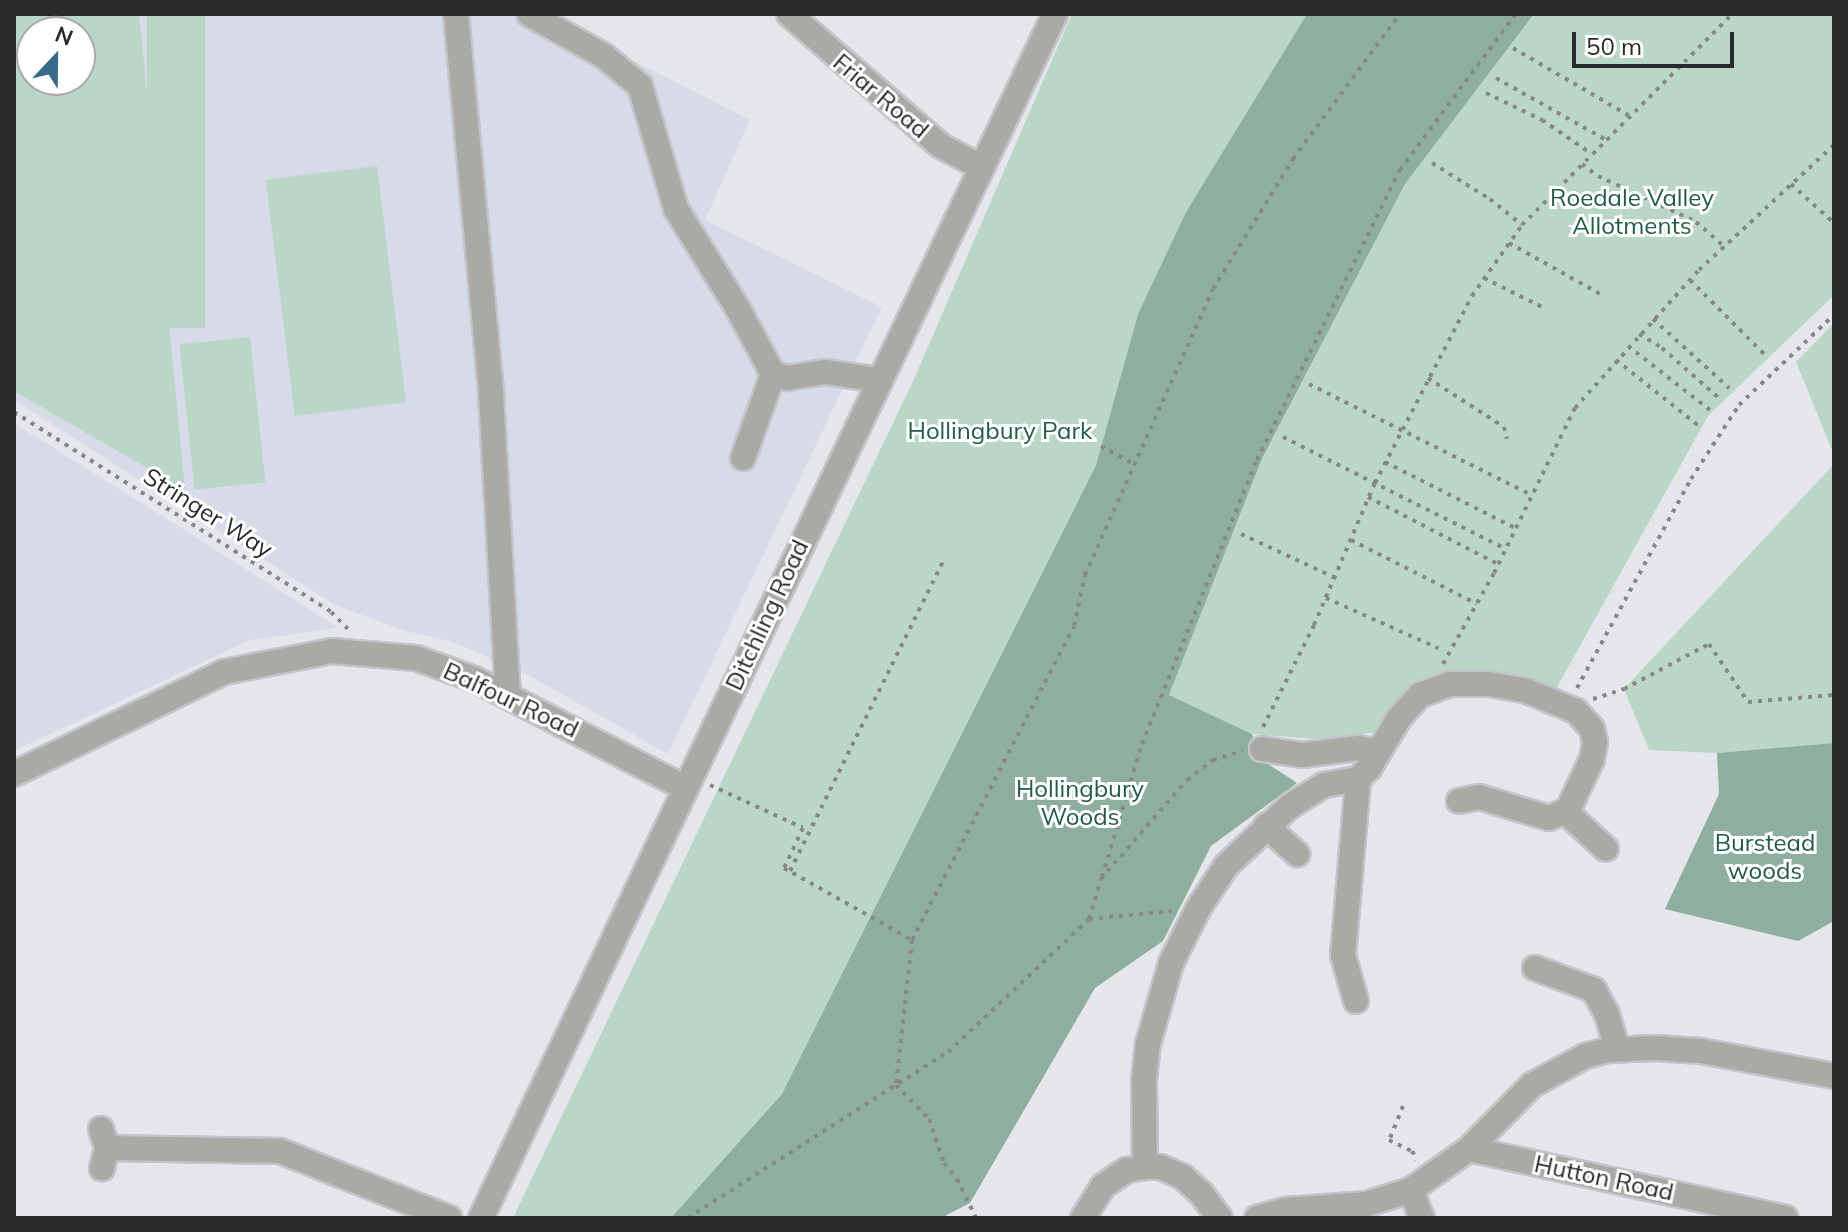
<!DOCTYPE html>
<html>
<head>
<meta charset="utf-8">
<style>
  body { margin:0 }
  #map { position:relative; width:1848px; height:1232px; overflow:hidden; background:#e4e6ec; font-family:Mulish,sans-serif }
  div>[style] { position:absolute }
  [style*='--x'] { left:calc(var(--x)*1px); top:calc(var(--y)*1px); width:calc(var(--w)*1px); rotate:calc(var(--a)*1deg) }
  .built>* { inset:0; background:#d7dae7 }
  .green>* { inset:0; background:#b9d6c7; transform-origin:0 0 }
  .forest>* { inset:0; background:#8eaf9f }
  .path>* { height:4px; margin-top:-2px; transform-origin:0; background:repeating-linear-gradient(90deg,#86878b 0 4px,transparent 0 10px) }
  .roads { filter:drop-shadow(2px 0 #c2c4c9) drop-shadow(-2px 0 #c2c4c9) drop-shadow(0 2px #c2c4c9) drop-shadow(0 -2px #c2c4c9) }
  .minor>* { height:24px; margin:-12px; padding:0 12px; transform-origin:12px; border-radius:12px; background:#aaa9a6 }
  span { translate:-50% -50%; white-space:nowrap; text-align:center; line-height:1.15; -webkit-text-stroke:6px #fff; paint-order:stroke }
  .street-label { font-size:24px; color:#292a2c }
  .park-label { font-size:24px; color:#235d45 }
  .frame { position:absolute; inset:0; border:16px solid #292a2c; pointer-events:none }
  .north { position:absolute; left:16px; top:16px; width:80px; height:80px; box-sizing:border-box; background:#fff; border:2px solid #a9aaab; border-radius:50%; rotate:22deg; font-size:22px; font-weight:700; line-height:32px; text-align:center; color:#292a2c }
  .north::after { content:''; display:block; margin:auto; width:28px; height:36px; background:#376c88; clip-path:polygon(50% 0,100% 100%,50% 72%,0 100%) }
  .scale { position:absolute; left:1572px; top:32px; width:162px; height:36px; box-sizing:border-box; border:4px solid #292a2c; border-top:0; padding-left:10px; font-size:24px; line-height:28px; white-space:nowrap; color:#292a2c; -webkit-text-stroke:6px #fff; paint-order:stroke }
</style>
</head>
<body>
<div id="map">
  <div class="built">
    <div style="clip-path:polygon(evenodd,14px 14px,541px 14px,750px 120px,705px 220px,882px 307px,668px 754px,521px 671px,453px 642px,406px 631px,335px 605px,14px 400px,14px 14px,32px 32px,80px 32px,80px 80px,32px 80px,32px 32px)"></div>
    <div style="clip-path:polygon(14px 423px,148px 507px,339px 628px,250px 640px,14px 751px)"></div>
  </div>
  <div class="green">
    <div style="clip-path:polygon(evenodd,14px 14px,139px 14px,185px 490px,14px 391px,14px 14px,80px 32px,80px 80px,32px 80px,32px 32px,80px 32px)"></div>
    <div style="left:147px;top:14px;width:58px;height:314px"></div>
    <div style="clip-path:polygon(1072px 14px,1307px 14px,1186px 212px,1138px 314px,1096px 465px,782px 1094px,671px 1218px,513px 1218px,914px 379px)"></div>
    <div style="clip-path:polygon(1534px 14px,1834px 14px,1834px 295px,1708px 416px,1556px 689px,1472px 675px,1438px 674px,1412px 689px,1372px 733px,1313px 739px,1252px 734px,1169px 695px,1213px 584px,1262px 460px,1405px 184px)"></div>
    <div style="left:377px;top:166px;width:238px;height:112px;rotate:83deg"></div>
    <div style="clip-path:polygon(1834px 323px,1834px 455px,1796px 362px)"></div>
    <div style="left:250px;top:337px;width:146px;height:71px;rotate:84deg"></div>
    <div style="clip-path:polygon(1834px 464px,1834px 743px,1717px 753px,1649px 750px,1624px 689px)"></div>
  </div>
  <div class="forest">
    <div style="clip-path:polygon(1307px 14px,1534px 14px,1405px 184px,1262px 459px,1169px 695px,1252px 734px,1259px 758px,1297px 783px,1211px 846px,1163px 941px,1095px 988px,970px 1203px,941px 1218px,671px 1218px,782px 1094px,1096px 465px,1138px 314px,1186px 212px)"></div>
    <div style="clip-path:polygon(1834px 743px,1834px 921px,1798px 941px,1665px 909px,1719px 794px,1717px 753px)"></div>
  </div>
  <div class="path">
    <div style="--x:1513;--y:48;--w:135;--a:30.2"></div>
    <div style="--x:1496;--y:78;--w:126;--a:29.4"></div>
    <div style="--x:1486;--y:93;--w:62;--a:25.7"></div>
    <div style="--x:1542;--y:120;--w:60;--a:34.2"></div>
    <div style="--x:1432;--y:163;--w:68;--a:31.8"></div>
    <div style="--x:1490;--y:199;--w:41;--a:39.1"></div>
    <div style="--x:1582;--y:164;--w:20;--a:37"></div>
    <div style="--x:1598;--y:176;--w:108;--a:25.1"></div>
    <div style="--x:1696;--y:222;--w:37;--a:41"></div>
    <div style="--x:1791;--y:184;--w:58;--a:42.2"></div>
    <div style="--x:1509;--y:243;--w:109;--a:29.2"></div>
    <div style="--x:1484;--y:278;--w:69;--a:26.6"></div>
    <div style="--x:1690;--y:280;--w:106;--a:45"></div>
    <div style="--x:1653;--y:319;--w:103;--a:42.2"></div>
    <div style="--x:1639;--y:334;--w:27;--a:31"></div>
    <div style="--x:1662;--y:348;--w:77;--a:41.3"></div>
    <div style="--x:1628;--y:346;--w:104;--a:38"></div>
    <div style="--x:1616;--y:360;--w:106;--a:38.5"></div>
    <div style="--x:1428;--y:378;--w:90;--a:32.8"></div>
    <div style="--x:1504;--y:427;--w:12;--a:76"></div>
    <div style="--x:1309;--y:384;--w:249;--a:26.5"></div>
    <div style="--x:14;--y:412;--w:375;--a:32.2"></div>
    <div style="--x:331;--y:612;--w:27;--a:45"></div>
    <div style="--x:1283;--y:437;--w:250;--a:26.7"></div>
    <div style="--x:1101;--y:446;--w:38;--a:29"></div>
    <div style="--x:1385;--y:462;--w:146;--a:26.9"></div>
    <div style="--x:1368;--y:497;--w:146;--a:27.3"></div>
    <div style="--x:1241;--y:534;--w:105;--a:24.9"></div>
    <div style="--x:1351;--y:540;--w:141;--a:26.9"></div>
    <div style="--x:1326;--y:598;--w:123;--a:24.1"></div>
    <div style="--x:1443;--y:664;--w:104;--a:-60.7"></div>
    <div style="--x:1494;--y:573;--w:184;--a:-63.9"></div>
    <div style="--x:1575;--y:408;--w:186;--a:-48.1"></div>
    <div style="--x:1699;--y:270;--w:184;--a:-42.8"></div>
    <div style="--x:1577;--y:688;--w:238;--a:-61.4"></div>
    <div style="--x:1691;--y:479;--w:88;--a:-57"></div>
    <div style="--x:1739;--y:405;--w:131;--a:-43.5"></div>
    <div style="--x:1593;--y:699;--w:33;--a:-18"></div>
    <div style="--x:1624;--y:689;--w:96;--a:-27.9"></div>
    <div style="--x:1709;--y:644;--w:70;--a:56.1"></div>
    <div style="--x:1748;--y:702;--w:86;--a:-4.7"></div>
    <div style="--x:1263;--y:727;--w:114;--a:-63.4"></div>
    <div style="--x:1314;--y:625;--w:155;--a:-66.8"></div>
    <div style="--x:1375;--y:483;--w:211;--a:-62.6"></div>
    <div style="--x:1472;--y:296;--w:87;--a:-54.8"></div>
    <div style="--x:1522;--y:225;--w:298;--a:-45.1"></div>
    <div style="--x:710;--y:785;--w:102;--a:24.8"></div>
    <div style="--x:803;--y:828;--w:44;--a:115.4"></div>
    <div style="--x:784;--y:868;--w:147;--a:29.4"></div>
    <div style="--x:912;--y:940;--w:353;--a:-62.7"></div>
    <div style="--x:1074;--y:626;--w:52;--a:-77.8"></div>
    <div style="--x:1085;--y:575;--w:313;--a:-65.9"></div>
    <div style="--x:1213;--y:289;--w:153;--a:-58.4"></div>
    <div style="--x:1293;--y:159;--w:180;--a:-53.6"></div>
    <div style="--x:790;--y:871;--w:346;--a:-63.7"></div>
    <div style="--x:1102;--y:877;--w:139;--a:-73.3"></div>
    <div style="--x:1142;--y:744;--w:306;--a:-68"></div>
    <div style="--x:1257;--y:460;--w:323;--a:-63.8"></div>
    <div style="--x:1400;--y:170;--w:194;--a:-53.4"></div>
    <div style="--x:1089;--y:919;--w:42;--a:-73.3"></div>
    <div style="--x:1101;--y:879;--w:131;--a:-49"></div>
    <div style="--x:1187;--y:780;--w:33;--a:-38"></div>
    <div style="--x:1213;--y:760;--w:31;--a:-17"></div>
    <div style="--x:912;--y:940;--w:146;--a:96.3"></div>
    <div style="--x:896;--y:1085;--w:47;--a:45.9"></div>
    <div style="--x:929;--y:1119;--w:46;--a:71.2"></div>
    <div style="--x:944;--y:1163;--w:21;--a:51"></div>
    <div style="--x:957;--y:1179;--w:43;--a:64"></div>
    <div style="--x:1403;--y:1106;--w:37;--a:112"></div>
    <div style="--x:1389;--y:1140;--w:25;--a:26"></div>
    <div style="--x:1412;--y:1151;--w:10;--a:61"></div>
    <div style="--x:688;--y:1218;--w:308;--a:-32.6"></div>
    <div style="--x:948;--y:1052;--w:194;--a:-43.3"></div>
    <div style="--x:1089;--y:919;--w:83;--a:-5.5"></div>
  </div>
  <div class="roads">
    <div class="minor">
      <div style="--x:456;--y:14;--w:382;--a:84.7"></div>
      <div style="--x:491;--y:394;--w:302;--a:86.8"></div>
      <div style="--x:529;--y:14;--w:86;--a:29.2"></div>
      <div style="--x:604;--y:56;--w:47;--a:39.8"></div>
      <div style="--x:640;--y:86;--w:128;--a:73.7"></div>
      <div style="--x:676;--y:209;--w:118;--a:58.2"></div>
      <div style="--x:738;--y:309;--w:74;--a:61.7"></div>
      <div style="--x:773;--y:374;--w:15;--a:16"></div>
      <div style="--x:787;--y:378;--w:39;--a:-9"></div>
      <div style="--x:826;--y:372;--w:54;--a:8.6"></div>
      <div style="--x:789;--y:14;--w:201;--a:41"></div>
      <div style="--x:941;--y:146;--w:45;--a:27.7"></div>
      <div style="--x:743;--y:458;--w:89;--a:-70.3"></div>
      <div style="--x:1262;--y:749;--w:40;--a:8.5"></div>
      <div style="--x:1302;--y:755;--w:56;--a:-7.1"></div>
      <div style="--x:1358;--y:748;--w:20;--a:11"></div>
      <div style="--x:14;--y:774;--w:233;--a:-25.9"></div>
      <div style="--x:224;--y:672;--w:110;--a:-11"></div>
      <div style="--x:332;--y:651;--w:84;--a:4.8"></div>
      <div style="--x:416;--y:658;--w:62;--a:19.9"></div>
      <div style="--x:474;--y:679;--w:237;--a:27.3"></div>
      <div style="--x:1459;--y:801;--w:20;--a:-11"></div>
      <div style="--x:1479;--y:797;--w:73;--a:16.7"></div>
      <div style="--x:1549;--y:818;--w:21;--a:-23"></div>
      <div style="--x:1266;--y:826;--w:42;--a:42.1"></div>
      <div style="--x:1535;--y:968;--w:63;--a:20.4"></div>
      <div style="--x:1594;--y:990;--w:27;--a:62"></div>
      <div style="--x:1607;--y:1014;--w:36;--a:74"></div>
      <div style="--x:1356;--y:1001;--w:48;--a:-105.8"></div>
      <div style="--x:1343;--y:955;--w:177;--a:-85.1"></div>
      <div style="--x:1358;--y:779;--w:16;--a:-45"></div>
      <div style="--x:1369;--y:768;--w:58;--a:-59"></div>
      <div style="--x:1399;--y:718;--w:31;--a:-48"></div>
      <div style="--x:1420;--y:695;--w:32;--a:-20"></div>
      <div style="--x:1450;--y:684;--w:39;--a:0"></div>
      <div style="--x:1489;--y:684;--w:39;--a:10"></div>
      <div style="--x:1527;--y:691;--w:53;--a:22.2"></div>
      <div style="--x:1576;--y:711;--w:24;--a:48"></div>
      <div style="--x:1592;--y:729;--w:13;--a:77"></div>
      <div style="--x:1595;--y:742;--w:17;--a:100"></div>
      <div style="--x:1592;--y:759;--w:56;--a:115.2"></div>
      <div style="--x:1568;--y:810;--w:5;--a:79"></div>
      <div style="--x:1569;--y:815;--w:50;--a:42.6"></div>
      <div style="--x:101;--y:1129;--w:20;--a:72"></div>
      <div style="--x:107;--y:1148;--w:21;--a:104"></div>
      <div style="--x:107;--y:1148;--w:173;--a:1"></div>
      <div style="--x:280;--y:1151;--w:182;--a:21.6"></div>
      <div style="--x:1469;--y:1149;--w:324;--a:12.3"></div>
      <div style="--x:1145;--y:1167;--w:87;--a:-90.7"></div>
      <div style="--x:1144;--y:1080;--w:36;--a:-84"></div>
      <div style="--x:1148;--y:1044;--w:84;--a:-74.1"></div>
      <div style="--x:1171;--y:963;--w:60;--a:-63.4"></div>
      <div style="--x:1198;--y:909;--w:51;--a:-56.9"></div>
      <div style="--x:1226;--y:866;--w:88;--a:-43.2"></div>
      <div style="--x:1290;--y:806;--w:40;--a:-32"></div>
      <div style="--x:1324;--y:785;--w:35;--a:-10"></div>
      <div style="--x:1411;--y:1190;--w:30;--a:69"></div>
      <div style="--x:481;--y:1218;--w:1334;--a:-64.51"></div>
      <div style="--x:1083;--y:1218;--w:38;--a:-58"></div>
      <div style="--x:1103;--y:1186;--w:29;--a:-34"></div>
      <div style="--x:1127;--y:1170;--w:18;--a:-9"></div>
      <div style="--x:1145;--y:1167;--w:15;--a:0"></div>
      <div style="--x:1160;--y:1167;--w:25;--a:23"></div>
      <div style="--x:1183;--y:1177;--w:24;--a:42"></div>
      <div style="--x:1201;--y:1193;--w:31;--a:53"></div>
      <div style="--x:1257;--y:1218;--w:29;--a:-16"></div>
      <div style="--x:1285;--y:1210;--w:82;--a:-4.2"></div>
      <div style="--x:1367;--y:1204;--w:46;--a:-17.7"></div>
      <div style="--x:1411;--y:1190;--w:71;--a:-35.3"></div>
      <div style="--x:1469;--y:1149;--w:90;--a:-45.5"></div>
      <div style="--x:1532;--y:1085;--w:60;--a:-28.7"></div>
      <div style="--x:1585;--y:1056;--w:23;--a:-15"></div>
      <div style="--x:1607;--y:1050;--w:48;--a:-2.4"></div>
      <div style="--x:1655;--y:1048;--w:46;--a:3.7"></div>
      <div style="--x:1701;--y:1051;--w:135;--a:10.6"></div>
    </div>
  </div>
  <div class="street-label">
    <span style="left:881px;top:96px;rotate:40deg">Friar Road</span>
    <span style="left:208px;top:513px;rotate:32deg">Stringer Way</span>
    <span style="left:767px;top:615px;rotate:-65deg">Ditchling Road</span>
    <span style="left:511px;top:700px;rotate:25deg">Balfour Road</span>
    <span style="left:1604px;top:1178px;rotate:12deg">Hutton Road</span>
  </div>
  <div class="park-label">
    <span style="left:1632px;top:212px">Roedale Valley<br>Allotments</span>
    <span style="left:1000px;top:431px">Hollingbury Park</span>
    <span style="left:1080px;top:803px">Hollingbury<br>Woods</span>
    <span style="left:1765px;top:857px">Burstead<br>woods</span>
  </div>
  <div class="frame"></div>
  <div class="north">N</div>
  <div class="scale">50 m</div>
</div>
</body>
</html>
